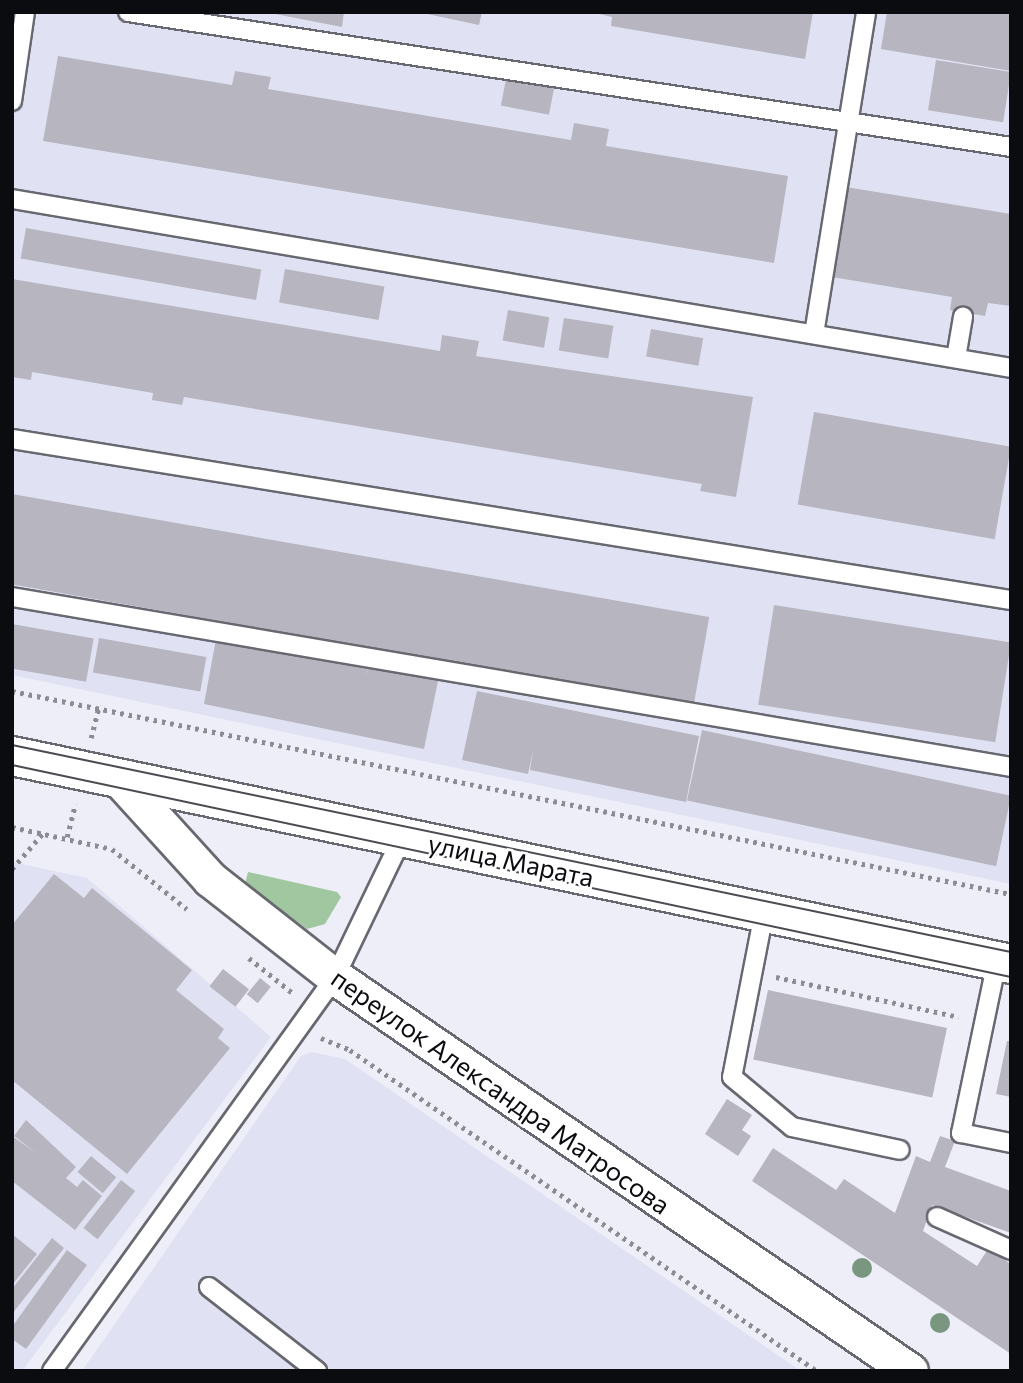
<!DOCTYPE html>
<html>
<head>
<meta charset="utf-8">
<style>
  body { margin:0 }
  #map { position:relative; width:1023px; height:1383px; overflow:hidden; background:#edeef8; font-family:Commissioner,sans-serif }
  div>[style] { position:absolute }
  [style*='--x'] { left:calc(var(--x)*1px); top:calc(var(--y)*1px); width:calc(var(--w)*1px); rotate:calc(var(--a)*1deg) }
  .built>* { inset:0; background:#e0e2f3 }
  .green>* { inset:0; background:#a0c7a0 }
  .building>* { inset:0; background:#b7b6c0; transform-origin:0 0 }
  .path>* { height:4.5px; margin-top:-2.25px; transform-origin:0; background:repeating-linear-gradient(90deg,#8c8d94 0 3.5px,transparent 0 8.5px) }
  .roads { filter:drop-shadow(2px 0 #676870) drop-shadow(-2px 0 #676870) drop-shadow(0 2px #676870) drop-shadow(0 -2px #676870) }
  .service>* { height:18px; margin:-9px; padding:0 9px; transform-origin:9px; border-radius:9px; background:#fff }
  .minor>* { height:35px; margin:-17.5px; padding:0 17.5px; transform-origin:17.5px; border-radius:17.5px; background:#fff }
  .tertiary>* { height:38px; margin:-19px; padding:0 19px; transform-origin:19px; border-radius:19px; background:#fff }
  .tram>* { height:2px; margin:-1px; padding:0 1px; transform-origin:1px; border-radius:1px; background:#4b4c51 }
  .trees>* { width:20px; height:20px; margin:-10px; border-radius:50%; background:#78977e }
  span { translate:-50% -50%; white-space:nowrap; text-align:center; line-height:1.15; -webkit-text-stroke:5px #fff; paint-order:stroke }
  .street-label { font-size:26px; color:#0b0c0f }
  .frame { position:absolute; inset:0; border:14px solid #0b0c0f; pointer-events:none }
</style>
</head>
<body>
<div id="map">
  <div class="built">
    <div style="clip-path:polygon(12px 12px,1011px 12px,1011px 884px,12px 675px)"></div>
    <div style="clip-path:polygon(12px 862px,87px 878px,271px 1037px,22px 1371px,12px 1371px)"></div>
    <div style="clip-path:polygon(312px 1052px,345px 1059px,801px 1371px,82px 1371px,301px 1056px)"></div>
  </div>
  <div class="green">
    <div style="clip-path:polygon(248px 872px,337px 892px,341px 897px,325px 924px,307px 929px,245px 884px)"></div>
  </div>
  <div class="building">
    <div style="clip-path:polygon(265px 12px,344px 12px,342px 27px)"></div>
    <div style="clip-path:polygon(418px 12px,482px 12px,479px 25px)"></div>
    <div style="clip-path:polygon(591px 12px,813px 12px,805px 59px,611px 26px,612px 17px)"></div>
    <div style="clip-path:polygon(887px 12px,1011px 12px,1011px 71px,881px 49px)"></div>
    <div style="clip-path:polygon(58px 56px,232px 85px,235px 71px,271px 77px,268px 89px,571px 140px,574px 123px,609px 129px,606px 146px,788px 176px,774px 263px,43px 141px)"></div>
    <div style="left:936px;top:60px;width:76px;height:51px;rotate:9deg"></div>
    <div style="left:506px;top:79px;width:49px;height:27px;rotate:11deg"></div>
    <div style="clip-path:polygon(846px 187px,1011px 214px,1011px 306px,988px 303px,985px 316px,950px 310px,952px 297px,832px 277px)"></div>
    <div style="left:26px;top:228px;width:239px;height:31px;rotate:10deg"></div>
    <div style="left:285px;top:269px;width:101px;height:34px;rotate:10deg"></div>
    <div style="clip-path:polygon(12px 279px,440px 351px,442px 335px,479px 341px,476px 356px,753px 397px,736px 497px,700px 491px,702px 484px,184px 397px,182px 405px,152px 400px,153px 393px,32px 372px,31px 380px,12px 377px)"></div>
    <div style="left:508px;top:310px;width:42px;height:31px;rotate:10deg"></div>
    <div style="left:564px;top:318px;width:50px;height:33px;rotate:9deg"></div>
    <div style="left:651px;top:329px;width:53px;height:28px;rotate:10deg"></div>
    <div style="left:814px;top:412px;width:200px;height:94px;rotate:10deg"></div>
    <div style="left:12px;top:494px;width:708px;height:89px;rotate:10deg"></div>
    <div style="left:774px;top:605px;width:240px;height:101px;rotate:9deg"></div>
    <div style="left:12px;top:624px;width:83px;height:44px;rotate:10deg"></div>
    <div style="left:99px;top:638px;width:109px;height:35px;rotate:10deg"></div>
    <div style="clip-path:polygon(216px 639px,367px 669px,366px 676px,368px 666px,438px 681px,424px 749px,204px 704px)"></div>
    <div style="clip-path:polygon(477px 691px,699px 736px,686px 802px,530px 770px,533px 751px,528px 774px,462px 760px)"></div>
    <div style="left:702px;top:730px;width:316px;height:72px;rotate:12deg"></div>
    <div style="clip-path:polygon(54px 874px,84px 898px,92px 888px,192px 970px,176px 990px,224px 1029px,218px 1038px,230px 1048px,127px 1174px,12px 1080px,12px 925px)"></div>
    <div style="left:223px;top:969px;width:33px;height:22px;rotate:38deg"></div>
    <div style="left:260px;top:978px;width:14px;height:21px;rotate:39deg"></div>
    <div style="left:768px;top:990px;width:183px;height:71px;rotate:12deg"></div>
    <div style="clip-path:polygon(1007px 1041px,1011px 1041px,1011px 1097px,996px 1094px)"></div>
    <div style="clip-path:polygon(727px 1099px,752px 1115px,742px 1130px,751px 1136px,738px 1156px,705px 1134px)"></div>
    <div style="clip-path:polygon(26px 1120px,76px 1167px,66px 1178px,77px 1187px,83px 1180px,102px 1196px,75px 1230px,12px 1181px,12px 1136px,36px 1153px,14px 1136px)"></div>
    <div style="clip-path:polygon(940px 1136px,955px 1141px,945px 1167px,1011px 1191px,1011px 1233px,932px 1205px,923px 1231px,977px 1266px,988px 1249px,1011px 1264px,1011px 1354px,752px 1181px,773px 1148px,836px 1190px,844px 1179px,895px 1213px,916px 1156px,930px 1162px)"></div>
    <div style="left:91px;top:1156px;width:33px;height:21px;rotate:40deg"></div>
    <div style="left:121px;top:1180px;width:18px;height:61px;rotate:38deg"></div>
    <div style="clip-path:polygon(12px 1234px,37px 1254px,12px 1285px)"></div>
    <div style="clip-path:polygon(52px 1238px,64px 1248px,12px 1314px,12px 1289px)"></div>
    <div style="clip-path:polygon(67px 1250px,87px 1265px,26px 1349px,12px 1339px,12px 1327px)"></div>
  </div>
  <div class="path">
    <div style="--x:12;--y:691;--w:1019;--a:11.49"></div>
    <div style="--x:91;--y:738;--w:34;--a:-76"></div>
    <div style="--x:12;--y:827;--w:102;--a:12.4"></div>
    <div style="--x:112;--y:849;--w:96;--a:38.7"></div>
    <div style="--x:67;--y:837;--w:34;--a:-76"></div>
    <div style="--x:12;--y:869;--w:48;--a:-49.3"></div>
    <div style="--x:249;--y:958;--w:58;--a:38.7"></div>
    <div style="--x:776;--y:977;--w:187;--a:12.3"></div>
    <div style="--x:321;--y:1038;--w:31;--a:22"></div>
    <div style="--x:350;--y:1050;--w:567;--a:34.5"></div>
  </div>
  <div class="roads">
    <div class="service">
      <div style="--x:128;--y:12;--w:893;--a:8.69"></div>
      <div style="--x:12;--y:101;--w:90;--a:-81.7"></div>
      <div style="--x:12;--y:199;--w:1013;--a:9.6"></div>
      <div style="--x:814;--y:334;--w:326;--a:-80.8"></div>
      <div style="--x:956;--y:358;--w:42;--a:-80.3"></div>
      <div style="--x:12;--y:439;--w:1012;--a:9.16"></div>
      <div style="--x:12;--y:597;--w:1013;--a:9.66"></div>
      <div style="--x:764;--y:913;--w:167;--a:101"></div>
      <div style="--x:732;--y:1077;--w:78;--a:39.8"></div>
      <div style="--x:792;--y:1127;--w:110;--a:12"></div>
      <div style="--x:997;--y:961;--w:176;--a:101.8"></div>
      <div style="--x:961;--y:1133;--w:51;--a:11.3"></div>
      <div style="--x:937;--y:1217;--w:81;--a:24"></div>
      <div style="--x:209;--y:1287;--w:137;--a:37.9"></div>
      <div style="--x:52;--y:1371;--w:485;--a:-54.3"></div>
      <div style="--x:335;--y:977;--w:154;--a:-64.3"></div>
    </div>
    <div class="minor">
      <div style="--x:119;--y:779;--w:135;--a:47.7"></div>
      <div style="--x:210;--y:879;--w:159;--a:38.1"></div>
      <div style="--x:335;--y:977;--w:697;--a:34.42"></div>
    </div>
    <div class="tertiary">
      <div style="--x:12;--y:756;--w:1020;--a:11.76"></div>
    </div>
  </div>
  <div class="tram">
    <div style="--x:12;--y:745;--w:1020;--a:11.71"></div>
    <div style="--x:12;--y:765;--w:1021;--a:11.98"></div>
  </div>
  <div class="trees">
    <div style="left:862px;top:1268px"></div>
    <div style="left:940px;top:1323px"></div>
  </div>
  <div class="street-label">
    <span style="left:511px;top:860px;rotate:12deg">улица Марата</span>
    <span style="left:501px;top:1091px;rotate:35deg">переулок Александра Матросова</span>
  </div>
  <div class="frame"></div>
</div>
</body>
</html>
